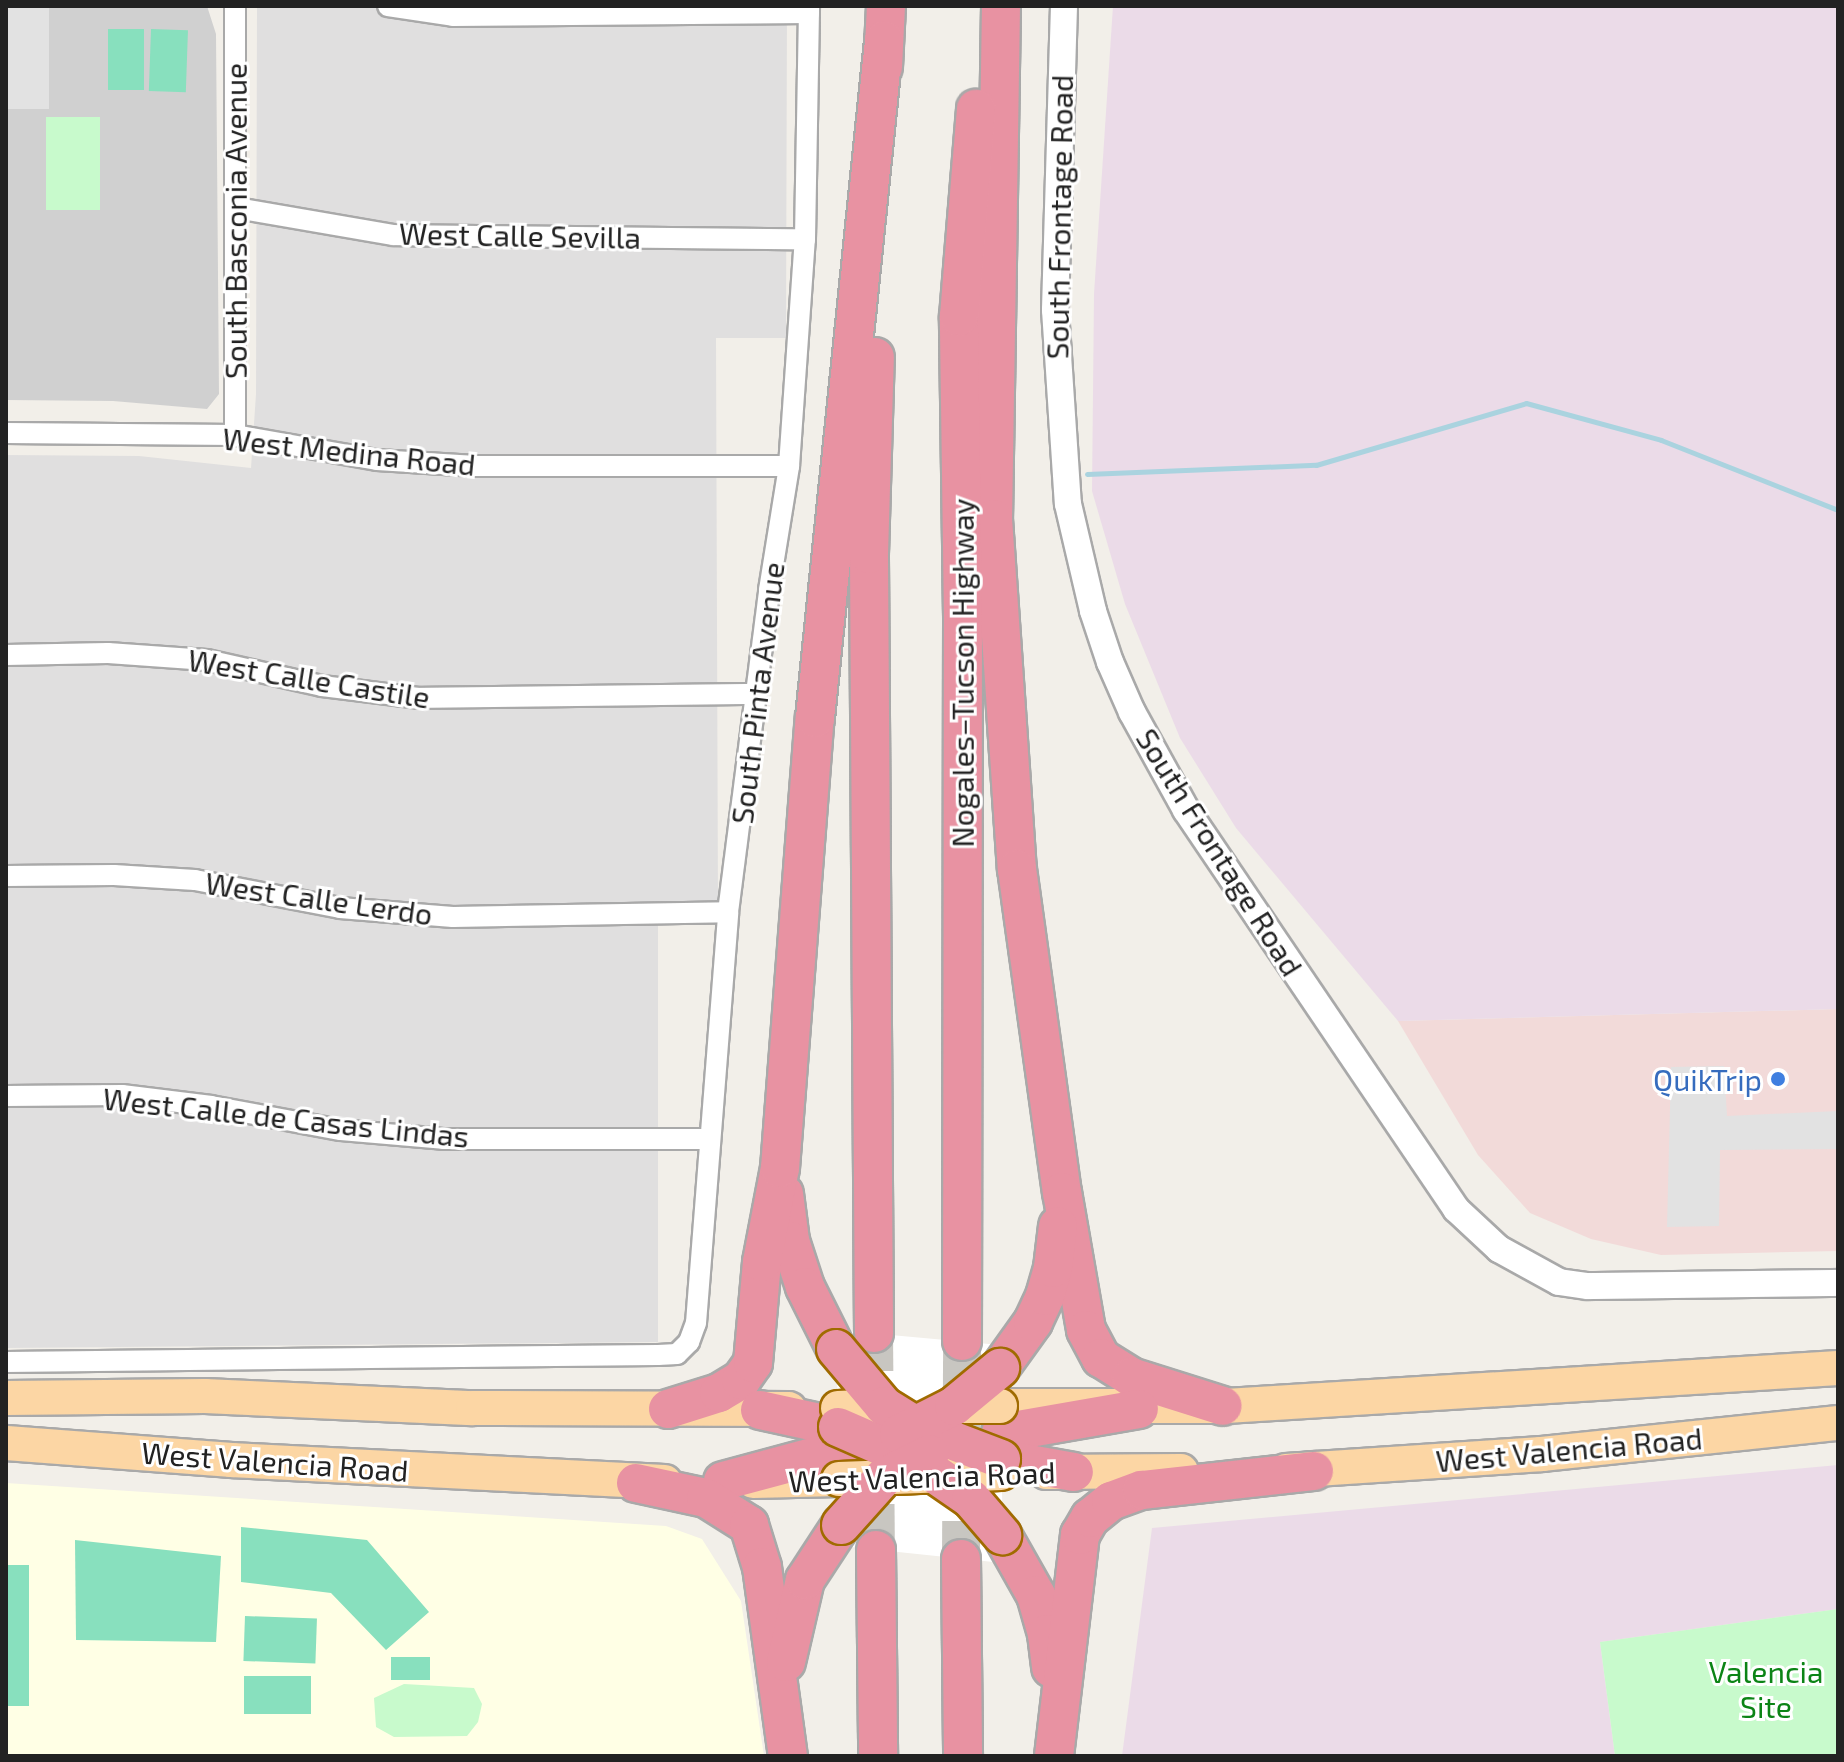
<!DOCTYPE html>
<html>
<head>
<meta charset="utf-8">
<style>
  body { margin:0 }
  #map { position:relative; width:1844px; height:1762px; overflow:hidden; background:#f2efe9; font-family:"Exo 2",sans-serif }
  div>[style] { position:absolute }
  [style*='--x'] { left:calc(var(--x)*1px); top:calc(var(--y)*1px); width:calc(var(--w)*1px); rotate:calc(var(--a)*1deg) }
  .residential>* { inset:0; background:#e0dfdf }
  .commercial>* { inset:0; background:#f2dad9 }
  .industrial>* { inset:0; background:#ebdbe8 }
  .education>* { inset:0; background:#ffffe5 }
  .religious>* { inset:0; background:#d0d0d0 }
  .park>* { inset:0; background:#c8facc; transform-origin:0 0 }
  .pitch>* { inset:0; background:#88e0be; transform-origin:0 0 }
  .parking>* { inset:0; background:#e2e2e2; transform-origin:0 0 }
  .pier>* { inset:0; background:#fff }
  .stream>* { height:5px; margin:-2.5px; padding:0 2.5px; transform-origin:2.5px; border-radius:2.5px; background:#aad3df }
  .motorway-tunnel>* { height:38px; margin-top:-19px; transform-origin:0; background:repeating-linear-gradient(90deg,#c8c6c1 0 38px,transparent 0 57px) }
  .roads { filter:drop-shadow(2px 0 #a9a9a9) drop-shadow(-2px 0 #a9a9a9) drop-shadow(0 2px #a9a9a9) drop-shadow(0 -2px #a9a9a9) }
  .minor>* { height:20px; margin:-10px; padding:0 10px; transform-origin:10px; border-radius:10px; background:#fff }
  .tertiary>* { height:26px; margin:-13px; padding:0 13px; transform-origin:13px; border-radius:13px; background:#fff }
  .primary>* { height:34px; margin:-17px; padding:0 17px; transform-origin:17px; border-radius:17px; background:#fcd6a4 }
  .motorway>* { height:38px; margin:-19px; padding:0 19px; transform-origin:19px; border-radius:19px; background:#e892a2 }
  .bridges { filter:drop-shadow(2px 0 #a06b00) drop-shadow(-2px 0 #a06b00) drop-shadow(0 2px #a06b00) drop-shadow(0 -2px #a06b00) }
  .primary-bridge>* { height:34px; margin:-17px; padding:0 17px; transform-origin:17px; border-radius:17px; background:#fcd6a4 }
  .motorway-bridge>* { height:38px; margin:-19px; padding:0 19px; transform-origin:19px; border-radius:19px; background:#e892a2 }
  .dots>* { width:22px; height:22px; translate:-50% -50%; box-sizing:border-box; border:4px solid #fff; border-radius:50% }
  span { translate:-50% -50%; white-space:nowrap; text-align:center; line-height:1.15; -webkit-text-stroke:6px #fff; paint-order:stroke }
  .street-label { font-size:30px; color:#222 }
  .shop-label { font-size:30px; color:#366cbe }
  .right { translate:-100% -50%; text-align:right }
  .park-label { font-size:30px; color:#0c8416 }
  .frame { position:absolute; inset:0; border:8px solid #222; pointer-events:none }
</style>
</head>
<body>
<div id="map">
  <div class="residential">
    <div style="clip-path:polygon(257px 6px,787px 6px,786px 338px,716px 338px,718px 905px,658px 905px,658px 1342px,6px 1348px,6px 455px,139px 456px,251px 468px,256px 394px)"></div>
  </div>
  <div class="commercial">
    <div style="clip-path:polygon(1838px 1009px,1838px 1251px,1661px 1255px,1591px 1239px,1530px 1213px,1478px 1155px,1398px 1021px)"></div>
  </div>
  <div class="industrial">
    <div style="clip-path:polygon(1113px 6px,1838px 6px,1838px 1009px,1398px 1021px,1236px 828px,1180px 738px,1125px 604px,1092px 491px,1094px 294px)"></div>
    <div style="clip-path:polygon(1838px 1465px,1838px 1609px,1600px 1642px,1615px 1756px,1122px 1756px,1152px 1528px)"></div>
  </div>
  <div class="education">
    <div style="clip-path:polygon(6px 1483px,666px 1526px,702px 1539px,741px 1601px,764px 1756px,6px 1756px)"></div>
  </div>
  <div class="religious">
    <div style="clip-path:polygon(6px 6px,207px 6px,216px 34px,219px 394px,207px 409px,113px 401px,6px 400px)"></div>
  </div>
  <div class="park">
    <div style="left:46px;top:117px;width:54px;height:93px"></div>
    <div style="clip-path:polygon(1838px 1609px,1838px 1756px,1615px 1756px,1600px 1642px)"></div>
    <div style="clip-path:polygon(404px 1684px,474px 1688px,482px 1704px,478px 1722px,467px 1736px,394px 1737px,376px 1727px,374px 1698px)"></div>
  </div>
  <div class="pitch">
    <div style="left:108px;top:29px;width:36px;height:61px"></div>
    <div style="left:151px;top:29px;width:37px;height:62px;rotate:2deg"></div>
    <div style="clip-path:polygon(241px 1527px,367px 1540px,429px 1612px,386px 1650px,331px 1593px,241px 1582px)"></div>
    <div style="clip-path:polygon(75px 1540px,221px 1556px,216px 1642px,76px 1640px)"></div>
    <div style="left:6px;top:1565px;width:23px;height:141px"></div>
    <div style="left:245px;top:1616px;width:72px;height:45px;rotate:2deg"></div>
    <div style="left:430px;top:1657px;width:23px;height:39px;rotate:90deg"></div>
    <div style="left:244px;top:1676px;width:67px;height:38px"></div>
  </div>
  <div class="parking">
    <div style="left:6px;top:6px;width:43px;height:103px"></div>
    <div style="clip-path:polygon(1724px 1066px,1727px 1116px,1838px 1111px,1838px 1149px,1720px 1150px,1719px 1226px,1667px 1227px,1671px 1067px)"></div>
  </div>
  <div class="pier">
    <div style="clip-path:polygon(836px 1330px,1000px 1345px,1003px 1563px,841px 1546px)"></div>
  </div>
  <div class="stream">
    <div style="--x:1087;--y:474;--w:229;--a:-2.3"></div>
    <div style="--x:1316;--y:465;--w:219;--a:-16.4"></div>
    <div style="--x:1526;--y:403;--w:140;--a:15.3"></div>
    <div style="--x:1661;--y:440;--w:190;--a:21.6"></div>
  </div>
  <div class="motorway-tunnel">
    <div style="--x:874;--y:1333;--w:217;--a:89.5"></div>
    <div style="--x:961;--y:1559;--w:218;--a:-89.7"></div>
  </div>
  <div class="roads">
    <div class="minor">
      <div style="--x:235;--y:6;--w:429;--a:90"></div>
      <div style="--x:388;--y:6;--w:66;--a:8.7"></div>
      <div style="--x:453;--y:16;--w:356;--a:-0.5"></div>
      <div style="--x:237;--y:208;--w:158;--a:9.8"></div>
      <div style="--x:393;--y:235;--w:412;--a:0.6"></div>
      <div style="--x:6;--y:433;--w:229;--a:0.5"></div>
      <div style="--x:235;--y:435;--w:144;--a:10"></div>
      <div style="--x:377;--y:460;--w:99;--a:3.5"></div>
      <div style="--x:476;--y:466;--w:313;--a:0"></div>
      <div style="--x:6;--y:655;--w:102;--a:-1.1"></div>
      <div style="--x:108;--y:653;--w:99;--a:4"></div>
      <div style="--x:207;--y:660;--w:118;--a:12.7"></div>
      <div style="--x:322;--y:686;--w:99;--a:7"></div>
      <div style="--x:420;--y:698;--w:336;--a:-0.7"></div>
      <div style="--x:6;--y:876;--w:108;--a:-0.5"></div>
      <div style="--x:114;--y:875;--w:81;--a:3.5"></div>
      <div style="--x:195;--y:880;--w:148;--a:10.9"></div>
      <div style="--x:340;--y:908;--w:113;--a:4.6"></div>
      <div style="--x:453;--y:917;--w:275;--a:-1"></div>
      <div style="--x:6;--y:1096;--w:116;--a:-0.5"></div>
      <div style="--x:122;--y:1095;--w:90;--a:7"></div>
      <div style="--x:211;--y:1106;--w:132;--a:10.5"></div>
      <div style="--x:341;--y:1130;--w:102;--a:5"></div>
      <div style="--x:443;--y:1139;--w:267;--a:0"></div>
      <div style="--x:6;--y:1362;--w:652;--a:-0.62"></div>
      <div style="--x:658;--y:1355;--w:19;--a:-3"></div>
      <div style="--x:677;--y:1354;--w:17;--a:-45"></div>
      <div style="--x:689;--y:1342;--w:20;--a:-70"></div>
      <div style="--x:696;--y:1323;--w:412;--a:-85.5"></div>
      <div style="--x:728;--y:912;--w:325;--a:-82.7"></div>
      <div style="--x:769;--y:590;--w:126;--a:-80.8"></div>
      <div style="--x:789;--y:466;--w:228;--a:-86"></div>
      <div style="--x:805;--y:239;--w:233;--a:-89"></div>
    </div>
    <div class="tertiary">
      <div style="--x:1064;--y:6;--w:304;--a:91.7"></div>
      <div style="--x:1055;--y:310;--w:194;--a:86.2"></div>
      <div style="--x:1068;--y:504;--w:110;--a:76.8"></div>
      <div style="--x:1093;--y:611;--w:54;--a:71.6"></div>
      <div style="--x:1110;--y:662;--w:55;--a:66.3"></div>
      <div style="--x:1132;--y:712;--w:112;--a:61.1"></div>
      <div style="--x:1186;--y:810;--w:482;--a:55.9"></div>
      <div style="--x:1456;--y:1209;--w:59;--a:42.9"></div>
      <div style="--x:1499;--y:1249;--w:68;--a:28.8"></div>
      <div style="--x:1559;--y:1282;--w:29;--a:8"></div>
      <div style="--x:1588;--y:1286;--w:250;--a:-0.7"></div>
    </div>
    <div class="primary">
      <div style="--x:6;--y:1398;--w:199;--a:-0.6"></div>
      <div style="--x:205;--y:1396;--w:268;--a:2.6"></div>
      <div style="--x:473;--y:1408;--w:316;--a:0.2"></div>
      <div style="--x:1000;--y:1406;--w:226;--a:0"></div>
      <div style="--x:1226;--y:1406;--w:613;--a:-3.55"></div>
      <div style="--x:6;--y:1443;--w:226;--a:4.3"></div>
      <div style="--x:231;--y:1460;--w:434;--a:2.9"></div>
      <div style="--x:1286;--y:1471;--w:257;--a:-3.8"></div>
      <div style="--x:1542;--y:1454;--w:298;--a:-6"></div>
      <div style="--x:1046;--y:1472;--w:135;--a:-0.4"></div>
      <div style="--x:753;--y:1481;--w:86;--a:-1.3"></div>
    </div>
    <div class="motorway">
      <div style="--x:1001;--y:6;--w:513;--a:90.89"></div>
      <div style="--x:993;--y:519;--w:351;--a:86.1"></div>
      <div style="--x:1017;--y:869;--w:326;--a:82.1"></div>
      <div style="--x:1062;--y:1192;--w:140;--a:80.1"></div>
      <div style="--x:1086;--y:1330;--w:32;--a:62"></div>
      <div style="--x:1101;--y:1358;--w:36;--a:32"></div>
      <div style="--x:1131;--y:1377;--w:96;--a:17.5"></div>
      <div style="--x:883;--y:67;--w:61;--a:-87.2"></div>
      <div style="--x:784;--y:1194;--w:47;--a:82.7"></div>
      <div style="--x:790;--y:1241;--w:48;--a:71.9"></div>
      <div style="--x:805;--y:1287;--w:69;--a:63.4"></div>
      <div style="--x:874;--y:1333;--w:779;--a:-90.37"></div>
      <div style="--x:869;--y:554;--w:197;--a:-88.3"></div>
      <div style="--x:962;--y:1341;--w:724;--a:-89.92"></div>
      <div style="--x:963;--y:617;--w:301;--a:-90.8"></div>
      <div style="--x:959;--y:316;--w:208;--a:-85.3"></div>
      <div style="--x:1000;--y:1368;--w:57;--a:-54.3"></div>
      <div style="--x:1033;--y:1322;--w:29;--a:-65"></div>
      <div style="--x:1045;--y:1296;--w:29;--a:-74"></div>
      <div style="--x:1053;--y:1268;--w:42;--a:-83.2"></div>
      <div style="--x:668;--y:1409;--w:53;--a:-17.4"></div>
      <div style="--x:719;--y:1393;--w:26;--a:-31"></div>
      <div style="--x:741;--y:1380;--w:21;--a:-55"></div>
      <div style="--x:753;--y:1363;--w:101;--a:-84.9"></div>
      <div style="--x:762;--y:1262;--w:96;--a:-79.2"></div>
      <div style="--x:780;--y:1168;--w:451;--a:-85.6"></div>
      <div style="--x:815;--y:718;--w:681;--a:-84.18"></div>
      <div style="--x:760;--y:1410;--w:80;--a:12.3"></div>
      <div style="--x:1001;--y:1433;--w:140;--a:-9.9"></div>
      <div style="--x:1001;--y:1459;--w:74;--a:10.1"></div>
      <div style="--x:723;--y:1481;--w:120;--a:-15"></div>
      <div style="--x:636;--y:1483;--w:72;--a:12.1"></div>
      <div style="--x:706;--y:1498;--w:51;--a:32.1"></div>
      <div style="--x:749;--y:1525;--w:44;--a:72.8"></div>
      <div style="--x:762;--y:1567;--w:191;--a:82.2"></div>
      <div style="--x:1002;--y:1535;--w:69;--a:60.5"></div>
      <div style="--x:1036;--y:1595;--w:41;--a:74.2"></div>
      <div style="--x:1047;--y:1634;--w:34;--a:83"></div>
      <div style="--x:876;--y:1550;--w:206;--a:89.4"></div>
      <div style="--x:961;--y:1559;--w:197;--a:89.4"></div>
      <div style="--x:786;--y:1662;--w:84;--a:-77"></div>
      <div style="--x:805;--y:1580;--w:66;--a:-56.8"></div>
      <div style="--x:1054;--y:1756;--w:223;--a:-83.3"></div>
      <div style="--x:1080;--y:1535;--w:20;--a:-60"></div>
      <div style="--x:1090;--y:1518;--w:27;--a:-39"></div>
      <div style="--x:1111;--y:1501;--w:33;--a:-20"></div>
      <div style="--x:1142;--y:1490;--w:173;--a:-6.3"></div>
    </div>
  </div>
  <div class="bridges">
    <div class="primary-bridge">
      <div style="--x:954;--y:1406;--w:46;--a:0"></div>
      <div style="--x:838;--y:1408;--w:46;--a:-2.5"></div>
      <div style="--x:839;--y:1479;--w:162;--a:-2.1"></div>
    </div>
    <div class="motorway-bridge">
      <div style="--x:836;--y:1349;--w:75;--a:49.9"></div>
      <div style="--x:884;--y:1406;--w:39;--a:32"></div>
      <div style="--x:917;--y:1427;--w:90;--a:20.9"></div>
      <div style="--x:838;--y:1427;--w:85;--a:23.6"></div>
      <div style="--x:916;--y:1461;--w:67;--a:34.6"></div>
      <div style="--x:971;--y:1499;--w:48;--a:49.3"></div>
      <div style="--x:899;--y:1434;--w:62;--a:-27"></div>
      <div style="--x:954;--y:1406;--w:60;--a:-39.6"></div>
      <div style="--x:841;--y:1525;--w:64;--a:-48.1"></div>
      <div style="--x:884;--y:1477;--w:51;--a:-26.6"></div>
    </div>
  </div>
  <div class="dots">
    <div style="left:1778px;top:1079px;background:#3f7fe0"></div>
  </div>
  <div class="street-label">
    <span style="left:1059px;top:217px;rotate:-89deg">South Frontage Road</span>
    <span style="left:235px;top:221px;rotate:-90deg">South Basconia Avenue</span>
    <span style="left:520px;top:235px;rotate:1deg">West Calle Sevilla</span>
    <span style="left:349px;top:451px;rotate:6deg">West Medina Road</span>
    <span style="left:962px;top:673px;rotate:-90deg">Nogales–Tucson Highway</span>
    <span style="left:309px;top:678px;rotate:9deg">West Calle Castile</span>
    <span style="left:757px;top:693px;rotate:-83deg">South Pinta Avenue</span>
    <span style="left:1220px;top:852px;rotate:58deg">South Frontage Road</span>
    <span style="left:319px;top:898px;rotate:8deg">West Calle Lerdo</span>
    <span style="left:286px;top:1117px;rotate:6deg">West Calle de Casas Lindas</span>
    <span style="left:1569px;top:1449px;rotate:-5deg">West Valencia Road</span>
    <span style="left:275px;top:1461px;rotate:4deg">West Valencia Road</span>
    <span style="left:922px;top:1476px;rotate:-2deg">West Valencia Road</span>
  </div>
  <div class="shop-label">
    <span class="right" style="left:1762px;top:1079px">QuikTrip</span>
  </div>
  <div class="park-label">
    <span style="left:1766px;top:1688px">Valencia<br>Site</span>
  </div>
  <div class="frame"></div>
</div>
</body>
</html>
